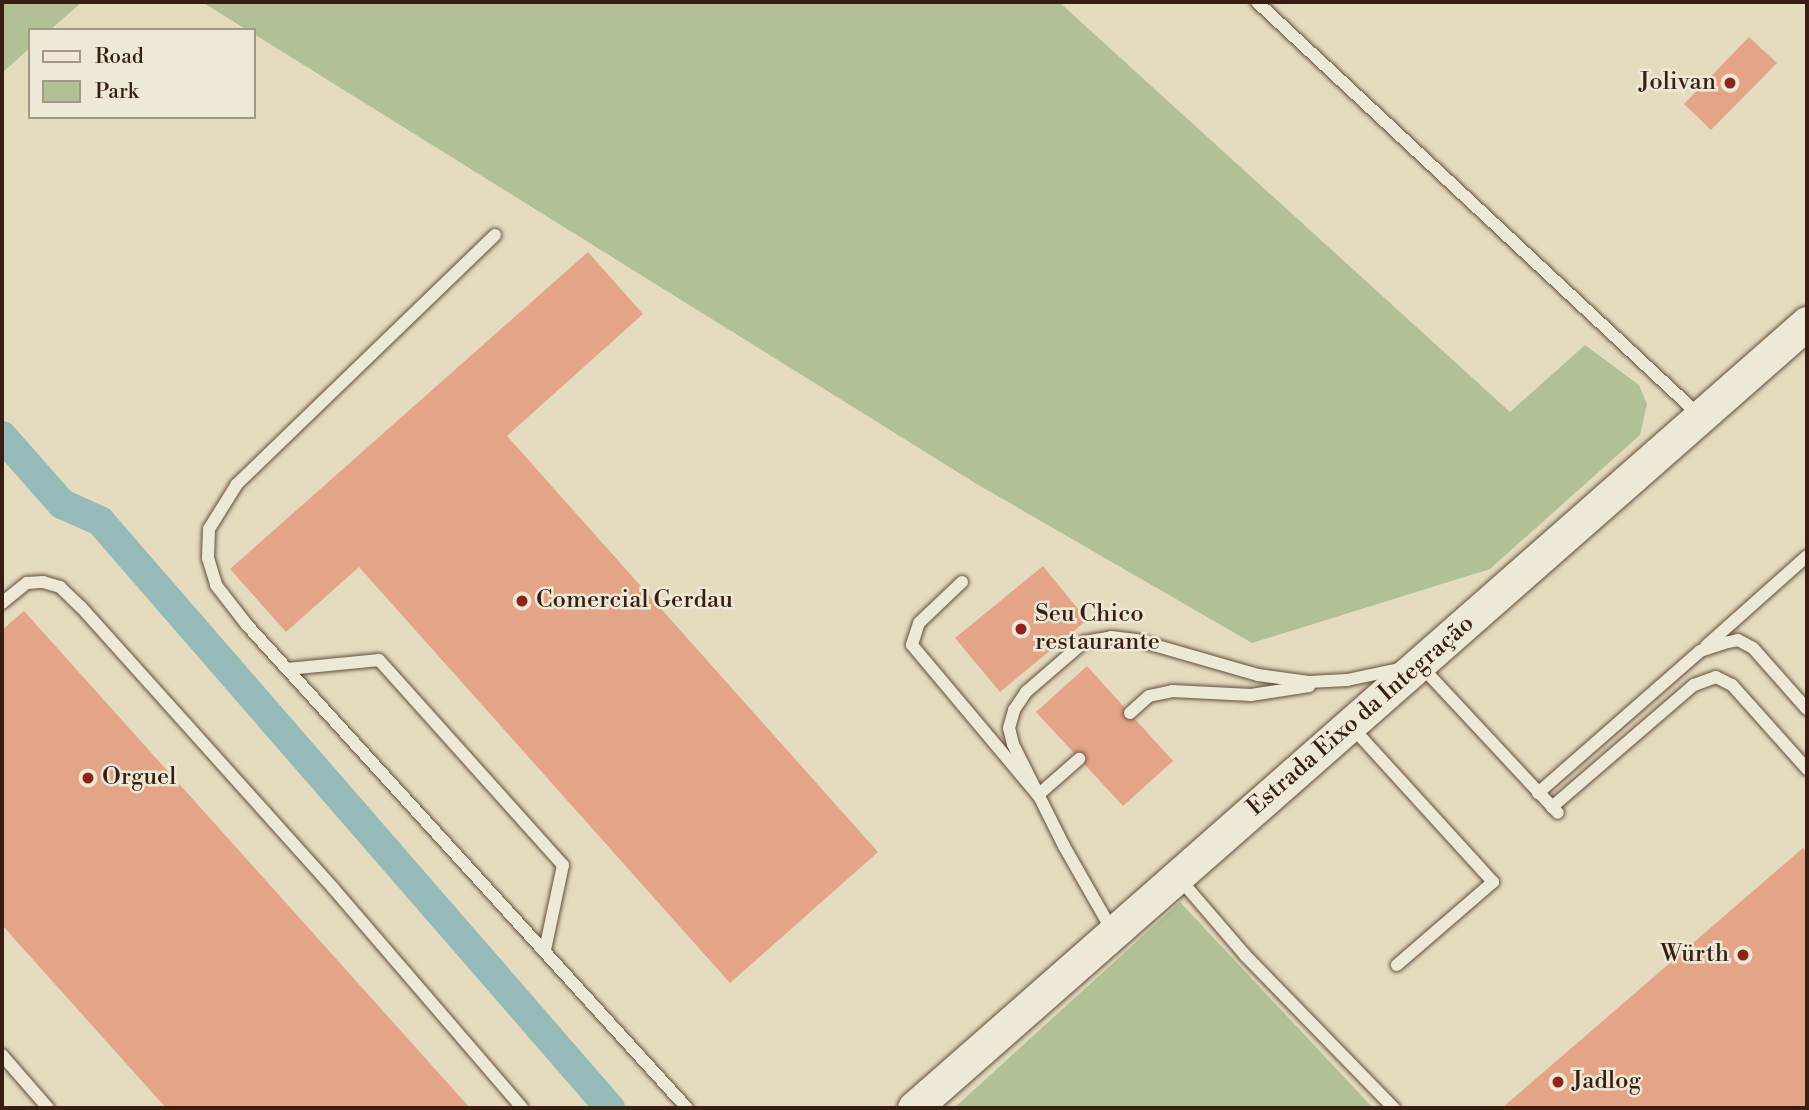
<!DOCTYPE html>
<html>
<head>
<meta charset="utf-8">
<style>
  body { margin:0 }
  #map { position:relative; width:1809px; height:1110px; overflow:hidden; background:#e5dcc0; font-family:"Libre Bodoni",serif }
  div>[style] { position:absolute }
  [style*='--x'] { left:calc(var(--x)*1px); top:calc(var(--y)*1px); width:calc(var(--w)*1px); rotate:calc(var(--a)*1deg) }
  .green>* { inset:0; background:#b1c195 }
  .canal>* { height:30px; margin:-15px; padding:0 15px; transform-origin:15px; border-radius:15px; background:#96bab8 }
  .building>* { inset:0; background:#e4a488 }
  .roads { filter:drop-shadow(0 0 2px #634e3d) drop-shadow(0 0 2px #634e3d) }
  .lane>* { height:12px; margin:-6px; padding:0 6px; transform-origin:6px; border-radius:6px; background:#eee8d6 }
  .secondary>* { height:33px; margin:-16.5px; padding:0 16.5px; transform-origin:16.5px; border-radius:16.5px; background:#eee8d6 }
  .dots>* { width:19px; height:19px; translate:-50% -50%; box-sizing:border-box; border:4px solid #eee8d6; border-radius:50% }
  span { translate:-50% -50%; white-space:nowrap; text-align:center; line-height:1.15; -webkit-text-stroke:5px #eee8d6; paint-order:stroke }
  .poi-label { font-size:24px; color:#381e11 }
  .right { translate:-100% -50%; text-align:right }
  .left { translate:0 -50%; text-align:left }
  .street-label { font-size:24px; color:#381e11 }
  .frame { position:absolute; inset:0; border:4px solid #381e11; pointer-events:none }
  .legend { position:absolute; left:28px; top:28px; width:228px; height:91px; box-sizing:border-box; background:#eee8d6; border:2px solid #a59787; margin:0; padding:9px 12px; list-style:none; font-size:21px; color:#381e11 }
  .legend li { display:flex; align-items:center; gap:14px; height:35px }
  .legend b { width:35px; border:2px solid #a59787 }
</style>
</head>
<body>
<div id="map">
  <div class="green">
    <div style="clip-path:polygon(2px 2px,82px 2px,50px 30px,30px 30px,30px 48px,2px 73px)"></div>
    <div style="clip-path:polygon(202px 2px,1059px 2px,1510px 412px,1585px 345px,1639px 385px,1647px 404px,1640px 435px,1490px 569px,1252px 643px,975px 483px,254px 34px,254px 30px,247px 30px)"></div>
    <div style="clip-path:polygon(1180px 902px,1373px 1108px,954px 1108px)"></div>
  </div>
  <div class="canal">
    <div style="--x:2;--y:436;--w:91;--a:48.6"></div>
    <div style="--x:62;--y:504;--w:42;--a:24.1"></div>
    <div style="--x:100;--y:521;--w:778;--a:49.02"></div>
  </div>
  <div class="building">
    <div style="clip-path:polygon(1749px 37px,1777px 63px,1711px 130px,1684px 104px)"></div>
    <div style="clip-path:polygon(588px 252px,643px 314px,507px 436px,878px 852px,730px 983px,359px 567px,286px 632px,230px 569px)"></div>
    <div style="clip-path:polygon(1043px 566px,1087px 620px,1000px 692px,955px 638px)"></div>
    <div style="clip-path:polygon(24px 611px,470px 1108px,166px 1108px,2px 925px,2px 630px)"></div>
    <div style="clip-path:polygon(1087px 666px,1173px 761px,1123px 806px,1036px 712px)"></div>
    <div style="clip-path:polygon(1803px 848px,1807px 853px,1807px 1108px,1502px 1108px)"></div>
  </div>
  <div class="roads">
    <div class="lane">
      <div style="--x:1257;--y:2;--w:605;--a:43.06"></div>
      <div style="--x:495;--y:235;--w:359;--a:136"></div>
      <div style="--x:237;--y:484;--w:53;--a:121.9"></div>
      <div style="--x:209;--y:529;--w:29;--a:92"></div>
      <div style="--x:208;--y:558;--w:28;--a:73"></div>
      <div style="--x:216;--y:585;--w:51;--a:52.2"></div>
      <div style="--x:247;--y:625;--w:653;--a:47.67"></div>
      <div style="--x:962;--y:582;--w:59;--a:136.4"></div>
      <div style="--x:919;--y:623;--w:23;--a:108"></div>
      <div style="--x:912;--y:645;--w:196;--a:50"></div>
      <div style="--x:1038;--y:795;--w:55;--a:-41.3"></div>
      <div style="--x:2;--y:603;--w:32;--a:-39"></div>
      <div style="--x:27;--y:583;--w:16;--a:-4"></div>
      <div style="--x:43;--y:582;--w:18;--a:16"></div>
      <div style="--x:60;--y:587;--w:29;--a:44"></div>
      <div style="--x:81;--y:607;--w:377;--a:48.1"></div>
      <div style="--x:333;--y:888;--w:290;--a:49.3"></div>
      <div style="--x:1706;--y:646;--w:135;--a:-41.7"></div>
      <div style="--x:1420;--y:665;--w:202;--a:47"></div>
      <div style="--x:288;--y:669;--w:91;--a:-5.6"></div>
      <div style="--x:379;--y:660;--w:275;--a:48.1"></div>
      <div style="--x:563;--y:865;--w:87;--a:102"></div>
      <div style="--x:1130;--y:713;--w:25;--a:-42"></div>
      <div style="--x:1149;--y:696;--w:24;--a:-12"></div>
      <div style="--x:1172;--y:691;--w:79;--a:2.9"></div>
      <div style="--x:1251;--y:695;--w:59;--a:-8.8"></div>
      <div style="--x:1351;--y:726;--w:211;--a:47.7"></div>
      <div style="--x:1493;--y:882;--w:127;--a:139.2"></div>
      <div style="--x:1538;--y:793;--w:215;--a:-41.2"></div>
      <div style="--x:1700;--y:651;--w:25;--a:-18"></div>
      <div style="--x:1724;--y:643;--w:14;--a:-12"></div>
      <div style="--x:1738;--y:640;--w:17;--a:28"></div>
      <div style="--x:1753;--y:648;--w:81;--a:48.5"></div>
      <div style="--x:1552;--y:807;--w:187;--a:-40.7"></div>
      <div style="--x:1694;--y:685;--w:23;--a:-20"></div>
      <div style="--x:1716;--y:677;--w:18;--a:27"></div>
      <div style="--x:1732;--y:685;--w:113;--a:48.2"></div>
      <div style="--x:1178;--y:877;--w:103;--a:49.3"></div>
      <div style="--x:1245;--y:955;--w:214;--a:45.8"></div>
      <div style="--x:1113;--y:932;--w:99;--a:-119.7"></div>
      <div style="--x:1064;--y:846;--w:114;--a:-116.6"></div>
      <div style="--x:1013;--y:744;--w:16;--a:-104"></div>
      <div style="--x:1009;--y:728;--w:19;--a:-74"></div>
      <div style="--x:1014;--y:710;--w:22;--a:-56"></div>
      <div style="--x:1026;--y:692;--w:77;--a:-40.8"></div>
      <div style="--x:1084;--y:642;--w:27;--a:-10"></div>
      <div style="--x:1111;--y:637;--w:25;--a:7"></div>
      <div style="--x:1136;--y:640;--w:127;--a:16"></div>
      <div style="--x:1258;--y:675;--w:51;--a:7.8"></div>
      <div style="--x:1309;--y:682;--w:38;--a:-3"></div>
      <div style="--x:1347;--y:680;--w:53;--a:-11.9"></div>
      <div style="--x:2;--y:1055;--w:70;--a:49"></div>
    </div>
    <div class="secondary">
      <div style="--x:914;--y:1108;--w:1189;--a:-41.32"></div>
    </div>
  </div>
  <div class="dots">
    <div style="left:1730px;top:83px;background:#8f2418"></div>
    <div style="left:522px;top:601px;background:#8f2418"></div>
    <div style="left:1021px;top:629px;background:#8f2418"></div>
    <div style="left:88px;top:778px;background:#8f2418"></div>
    <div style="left:1743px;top:955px;background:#8f2418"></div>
    <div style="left:1558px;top:1082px;background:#8f2418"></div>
  </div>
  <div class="poi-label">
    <span class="right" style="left:1716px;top:83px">Jolivan</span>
    <span class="left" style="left:536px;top:601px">Comercial Gerdau</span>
    <span class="left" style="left:1035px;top:629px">Seu Chico<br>restaurante</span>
    <span class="left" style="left:102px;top:778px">Orguel</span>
    <span class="right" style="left:1729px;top:955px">Würth</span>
    <span class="left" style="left:1572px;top:1082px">Jadlog</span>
  </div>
  <div class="street-label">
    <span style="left:1361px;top:716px;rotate:-41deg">Estrada Eixo da Integração</span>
  </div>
  <div class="frame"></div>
  <ul class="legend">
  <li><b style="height:9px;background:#eee8d6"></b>Road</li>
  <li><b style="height:19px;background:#b1c195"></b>Park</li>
  </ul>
</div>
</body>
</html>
